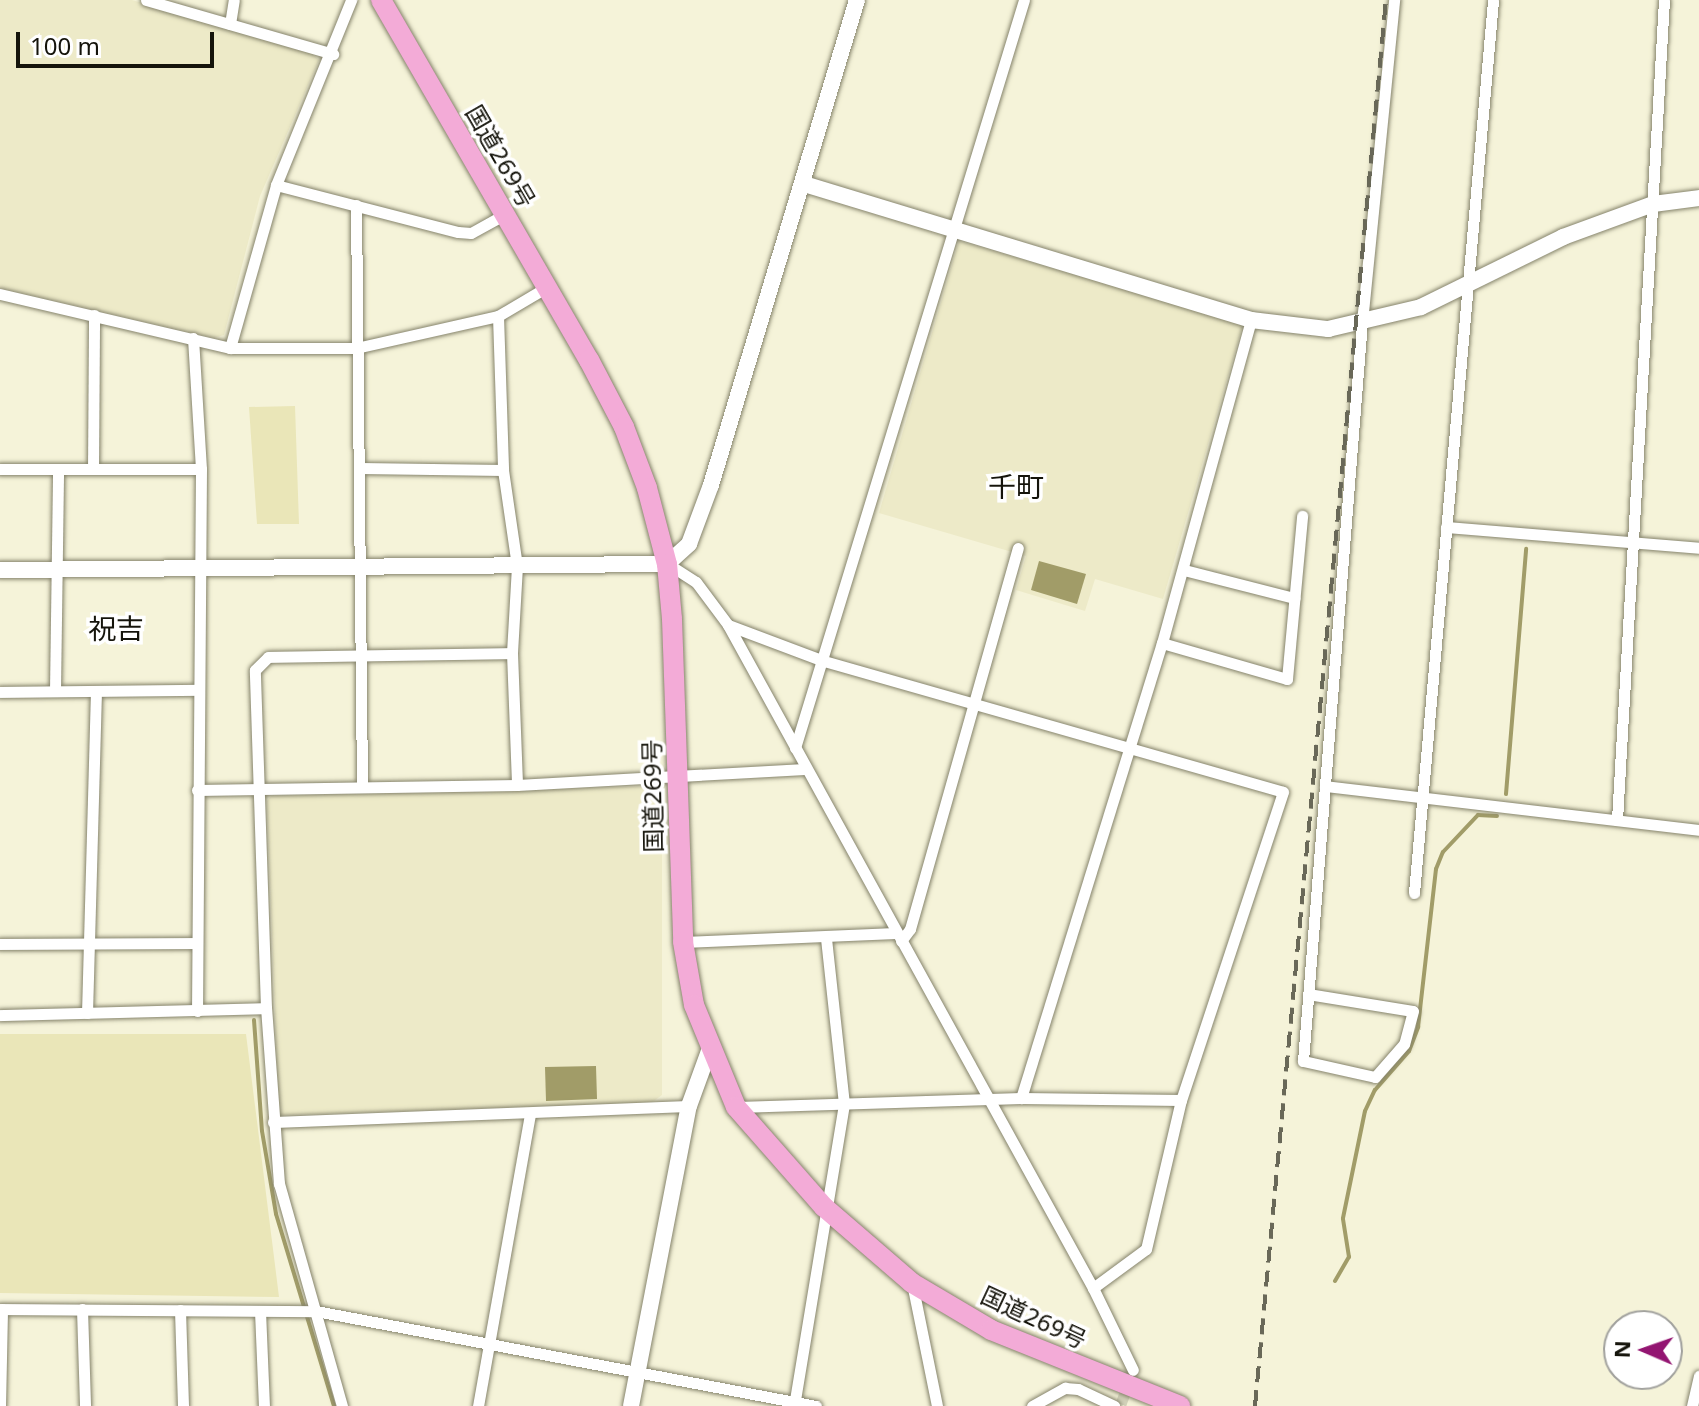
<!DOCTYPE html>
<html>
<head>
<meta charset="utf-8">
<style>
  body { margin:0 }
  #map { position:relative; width:1699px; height:1406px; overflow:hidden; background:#f5f3d9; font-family:"Noto Sans","Noto Sans JP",sans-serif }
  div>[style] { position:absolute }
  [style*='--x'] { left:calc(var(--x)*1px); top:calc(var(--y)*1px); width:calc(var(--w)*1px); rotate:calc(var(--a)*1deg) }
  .built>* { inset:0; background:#edeac8 }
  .green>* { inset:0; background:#eae6b8 }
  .water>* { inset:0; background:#a19c68 }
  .stream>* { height:4px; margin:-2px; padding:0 2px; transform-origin:2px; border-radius:2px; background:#a19c68 }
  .street-tunnel>* { height:11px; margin-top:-5.5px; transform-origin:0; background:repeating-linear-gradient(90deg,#d3d2ba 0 11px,transparent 0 16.5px) }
  .roads { filter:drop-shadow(0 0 2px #85836b) drop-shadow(0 0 2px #85836b) }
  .street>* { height:11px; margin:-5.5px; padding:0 5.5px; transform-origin:5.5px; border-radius:5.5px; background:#fff }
  .secondary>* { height:16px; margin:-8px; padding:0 8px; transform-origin:8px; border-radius:8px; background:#fff }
  .highway>* { height:20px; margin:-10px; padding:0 10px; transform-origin:10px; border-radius:10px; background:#f3abd7 }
  .rail>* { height:4px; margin-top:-2px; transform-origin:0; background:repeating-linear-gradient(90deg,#696858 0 16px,transparent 0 24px) }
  span { translate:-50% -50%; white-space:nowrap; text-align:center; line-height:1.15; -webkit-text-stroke:7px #fff; paint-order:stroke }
  .street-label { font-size:24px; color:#15140b }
  .quarter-label { font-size:28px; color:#15140b }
  .north { position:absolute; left:1603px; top:1310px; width:80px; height:80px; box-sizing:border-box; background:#fff; border:2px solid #a1a19d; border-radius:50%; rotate:272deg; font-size:22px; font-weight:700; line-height:32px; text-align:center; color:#15140b }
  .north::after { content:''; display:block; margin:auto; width:28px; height:36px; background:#931571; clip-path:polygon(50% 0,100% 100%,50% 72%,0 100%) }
  .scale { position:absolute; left:16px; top:32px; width:198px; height:36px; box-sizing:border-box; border:4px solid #15140b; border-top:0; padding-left:10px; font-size:24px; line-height:28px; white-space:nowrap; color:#15140b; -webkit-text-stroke:6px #fff; paint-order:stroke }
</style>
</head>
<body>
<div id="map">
  <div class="built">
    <div style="clip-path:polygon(0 0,132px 0,309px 51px,319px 60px,260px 196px,224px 335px,214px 338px,0 288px)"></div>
    <div style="clip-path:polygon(959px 241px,1243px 324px,1163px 599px,1095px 579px,1085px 611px,1016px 590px,1026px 556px,879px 513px)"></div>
    <div style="clip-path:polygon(662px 786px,662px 1095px,651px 1103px,279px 1115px,267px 801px,271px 796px)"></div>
  </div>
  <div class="green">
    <div style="clip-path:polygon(295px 406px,299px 524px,257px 524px,249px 407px)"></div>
    <div style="clip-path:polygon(0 1034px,246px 1034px,279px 1297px,0 1293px)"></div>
  </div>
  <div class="water">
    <div style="clip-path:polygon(1039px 561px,1086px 574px,1077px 604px,1031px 590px)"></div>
    <div style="clip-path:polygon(596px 1066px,597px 1099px,546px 1101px,545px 1067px)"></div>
  </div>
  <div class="stream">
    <div style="--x:1506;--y:794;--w:246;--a:-85.3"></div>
    <div style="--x:254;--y:1020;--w:111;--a:85.9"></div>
    <div style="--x:262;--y:1131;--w:84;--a:80.4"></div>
    <div style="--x:276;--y:1214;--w:201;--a:73.2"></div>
    <div style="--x:1335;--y:1281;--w:28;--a:-60"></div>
    <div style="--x:1349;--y:1257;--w:39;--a:-99"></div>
    <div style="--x:1343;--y:1218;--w:109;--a:-78.4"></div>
    <div style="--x:1365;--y:1111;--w:23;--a:-65"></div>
    <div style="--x:1375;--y:1090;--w:52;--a:-48.9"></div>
    <div style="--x:1409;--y:1051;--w:26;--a:-69"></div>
    <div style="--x:1418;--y:1027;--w:159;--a:-83.5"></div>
    <div style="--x:1436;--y:869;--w:18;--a:-68"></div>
    <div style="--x:1443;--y:852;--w:51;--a:-46.6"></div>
    <div style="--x:1478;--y:815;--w:19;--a:3"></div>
  </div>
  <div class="street-tunnel">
    <div style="--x:1121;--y:1404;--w:23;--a:-70"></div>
  </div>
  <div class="roads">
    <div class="street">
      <div style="--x:146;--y:0;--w:195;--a:16.1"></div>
      <div style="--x:230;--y:24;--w:24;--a:-81"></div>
      <div style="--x:276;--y:185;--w:188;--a:14.5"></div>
      <div style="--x:458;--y:232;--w:13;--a:4"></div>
      <div style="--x:471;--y:233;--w:39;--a:-29"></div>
      <div style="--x:356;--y:205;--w:582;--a:89.41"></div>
      <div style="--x:0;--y:294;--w:236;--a:13.2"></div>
      <div style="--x:230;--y:348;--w:126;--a:0"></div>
      <div style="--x:356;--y:348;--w:146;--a:-12.7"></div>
      <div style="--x:498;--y:316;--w:57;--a:-30.6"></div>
      <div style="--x:498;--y:316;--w:154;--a:88.1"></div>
      <div style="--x:503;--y:470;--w:97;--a:81.7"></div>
      <div style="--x:517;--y:566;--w:87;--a:93.3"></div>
      <div style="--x:512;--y:653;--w:132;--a:87.8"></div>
      <div style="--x:193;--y:338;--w:131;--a:86.5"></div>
      <div style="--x:201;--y:469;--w:542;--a:90.42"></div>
      <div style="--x:230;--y:348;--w:169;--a:-74.2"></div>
      <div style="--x:276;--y:185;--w:200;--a:-67.9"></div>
      <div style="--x:360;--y:468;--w:143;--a:0.8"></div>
      <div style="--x:0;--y:469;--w:201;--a:0"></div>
      <div style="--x:93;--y:469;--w:154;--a:-89.6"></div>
      <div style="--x:1446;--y:527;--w:254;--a:4.7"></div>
      <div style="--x:668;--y:564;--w:33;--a:33"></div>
      <div style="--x:696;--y:582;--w:54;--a:53.3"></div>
      <div style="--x:728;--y:625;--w:757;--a:61.17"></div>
      <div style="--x:1093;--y:1288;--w:91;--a:64"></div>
      <div style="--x:1184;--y:570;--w:114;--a:14.3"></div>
      <div style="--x:728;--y:625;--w:103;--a:20.6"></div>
      <div style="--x:824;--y:661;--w:477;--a:15.9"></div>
      <div style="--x:1283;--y:792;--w:324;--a:108.3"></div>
      <div style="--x:1181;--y:1100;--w:153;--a:103.2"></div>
      <div style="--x:1146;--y:1249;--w:66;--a:143.7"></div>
      <div style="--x:1162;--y:643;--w:130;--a:16.1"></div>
      <div style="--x:1287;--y:679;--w:164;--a:-84.7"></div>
      <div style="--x:55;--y:691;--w:222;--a:-89.2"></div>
      <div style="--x:0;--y:692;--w:198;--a:-0.6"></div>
      <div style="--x:795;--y:748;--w:782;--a:-72.98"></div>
      <div style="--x:1325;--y:786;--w:377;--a:6.7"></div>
      <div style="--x:197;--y:790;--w:320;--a:-0.9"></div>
      <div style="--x:517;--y:785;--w:288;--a:-3.2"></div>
      <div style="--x:1617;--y:820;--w:821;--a:-86.72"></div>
      <div style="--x:1414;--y:893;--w:896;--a:-84.94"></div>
      <div style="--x:901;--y:941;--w:15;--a:-53"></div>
      <div style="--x:910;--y:929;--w:396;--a:-74.2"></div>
      <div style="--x:683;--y:942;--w:213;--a:-2.4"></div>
      <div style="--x:0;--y:944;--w:197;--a:-0.3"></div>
      <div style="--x:1308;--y:994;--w:106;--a:9.2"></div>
      <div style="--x:1413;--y:1011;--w:34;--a:105"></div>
      <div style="--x:1404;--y:1044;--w:44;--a:131.3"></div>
      <div style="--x:1375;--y:1077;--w:74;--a:-167.5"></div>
      <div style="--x:1303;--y:1061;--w:741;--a:-85.44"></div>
      <div style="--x:1362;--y:322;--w:324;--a:-84.3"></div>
      <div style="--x:87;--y:1013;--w:322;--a:-88.4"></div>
      <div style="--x:0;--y:1015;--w:266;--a:-1.5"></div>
      <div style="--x:1021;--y:1098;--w:476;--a:-72.8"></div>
      <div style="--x:1162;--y:643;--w:335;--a:-74.6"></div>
      <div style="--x:737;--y:1107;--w:284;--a:-1.8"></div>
      <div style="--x:1021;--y:1098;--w:160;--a:0.7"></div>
      <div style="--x:273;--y:1122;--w:416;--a:-2.2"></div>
      <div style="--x:912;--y:1283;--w:126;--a:78.5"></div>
      <div style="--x:0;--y:1309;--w:316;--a:0.4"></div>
      <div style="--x:316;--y:1311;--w:509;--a:10.76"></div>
      <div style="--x:82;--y:1309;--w:97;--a:88.2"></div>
      <div style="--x:180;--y:1310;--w:96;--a:88.2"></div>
      <div style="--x:260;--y:1311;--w:95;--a:87.6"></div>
      <div style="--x:0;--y:1406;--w:97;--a:-88.8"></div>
      <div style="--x:342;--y:1406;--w:231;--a:-105.8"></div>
      <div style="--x:279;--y:1184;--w:176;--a:-94.2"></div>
      <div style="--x:266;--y:1008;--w:338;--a:-91.9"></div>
      <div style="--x:255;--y:670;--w:18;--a:-45"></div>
      <div style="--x:268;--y:657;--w:244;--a:-0.9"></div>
      <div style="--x:478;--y:1406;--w:297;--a:-79.9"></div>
      <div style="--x:794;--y:1406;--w:306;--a:-80.6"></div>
      <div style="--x:844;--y:1104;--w:168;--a:-96.2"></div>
      <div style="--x:1032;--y:1406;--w:38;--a:-29"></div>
      <div style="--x:1065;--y:1388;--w:13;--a:4"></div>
      <div style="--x:1078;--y:1389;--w:40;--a:25"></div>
      <div style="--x:1692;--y:1406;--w:31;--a:-77"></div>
    </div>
    <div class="secondary">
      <div style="--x:804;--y:184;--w:467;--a:16.9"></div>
      <div style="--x:1251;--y:320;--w:78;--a:6.7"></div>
      <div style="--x:1328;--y:329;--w:96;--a:-13.3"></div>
      <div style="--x:1421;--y:307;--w:158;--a:-26.2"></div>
      <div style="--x:1563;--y:237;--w:96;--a:-20.1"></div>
      <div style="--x:1653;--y:204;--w:46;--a:-7.4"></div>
      <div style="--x:0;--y:570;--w:667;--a:-0.52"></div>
      <div style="--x:667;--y:564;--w:30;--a:-42"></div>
      <div style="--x:689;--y:544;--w:63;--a:-69.6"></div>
      <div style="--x:711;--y:485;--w:506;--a:-73.25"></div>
      <div style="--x:631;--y:1406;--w:306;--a:-79.1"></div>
      <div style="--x:689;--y:1106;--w:59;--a:-70"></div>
    </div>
    <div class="highway">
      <div style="--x:381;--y:0;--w:416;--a:60"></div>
      <div style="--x:589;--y:360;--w:76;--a:62.4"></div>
      <div style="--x:624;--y:427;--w:65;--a:69.3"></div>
      <div style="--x:647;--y:488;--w:79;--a:75.3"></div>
      <div style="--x:667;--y:564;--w:55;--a:84.8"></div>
      <div style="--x:672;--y:619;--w:323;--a:88"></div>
      <div style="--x:683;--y:942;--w:64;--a:80.1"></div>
      <div style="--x:694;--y:1005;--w:110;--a:67.6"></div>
      <div style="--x:736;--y:1107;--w:133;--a:48.7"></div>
      <div style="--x:824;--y:1207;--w:116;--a:40.8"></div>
      <div style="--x:912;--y:1283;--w:92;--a:30.7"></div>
      <div style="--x:991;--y:1330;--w:204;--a:21.9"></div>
    </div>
  </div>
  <div class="rail">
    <div style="--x:1255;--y:1406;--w:1412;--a:-84.68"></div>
  </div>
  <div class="street-label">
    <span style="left:501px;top:156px;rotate:60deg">国道269号</span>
    <span style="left:652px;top:796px;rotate:-91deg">国道269号</span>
    <span style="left:1034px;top:1317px;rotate:25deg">国道269号</span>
  </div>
  <div class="quarter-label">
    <span style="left:1016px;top:486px">千町</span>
    <span style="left:116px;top:628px">祝吉</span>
  </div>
  <div class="north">N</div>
  <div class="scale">100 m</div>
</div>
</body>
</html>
